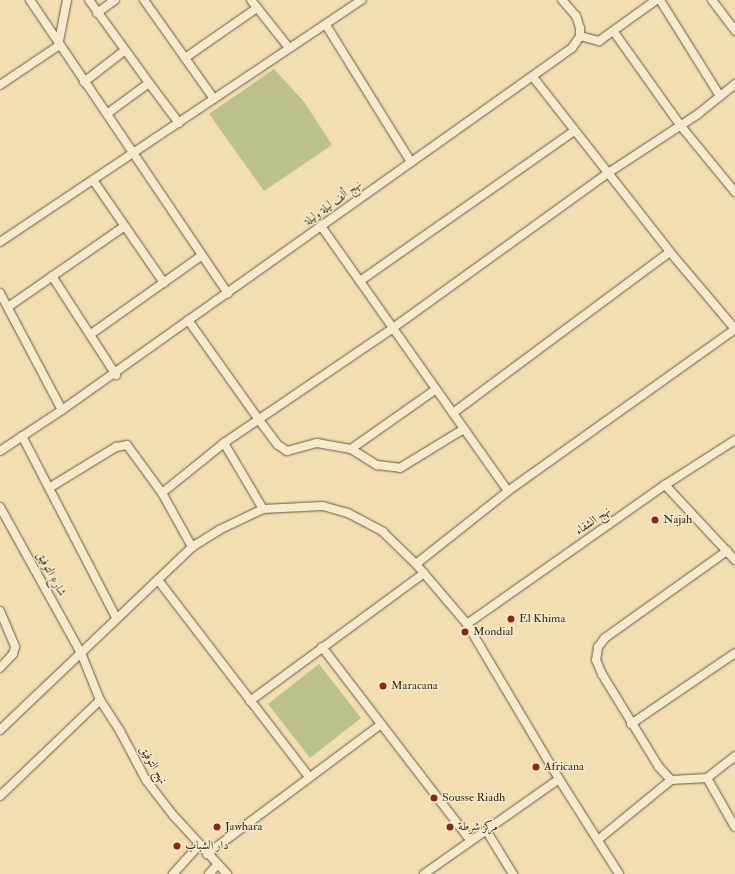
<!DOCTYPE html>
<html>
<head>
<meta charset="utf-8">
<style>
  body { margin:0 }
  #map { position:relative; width:735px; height:874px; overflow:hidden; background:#f2deb0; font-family:"IM FELL Double Pica",Amiri,serif }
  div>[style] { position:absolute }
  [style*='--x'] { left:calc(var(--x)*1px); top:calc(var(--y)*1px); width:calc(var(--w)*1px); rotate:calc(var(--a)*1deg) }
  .green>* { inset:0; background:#bac18b }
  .roads { filter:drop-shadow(0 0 1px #665943) drop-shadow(0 0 1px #665943) }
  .street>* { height:8px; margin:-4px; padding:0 4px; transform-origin:4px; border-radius:4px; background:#f7eacc }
  .dots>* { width:11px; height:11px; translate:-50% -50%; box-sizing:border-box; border:2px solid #f7eacc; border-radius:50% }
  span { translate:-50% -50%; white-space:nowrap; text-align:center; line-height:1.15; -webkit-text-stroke:3px #f7eacc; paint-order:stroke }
  .street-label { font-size:12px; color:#382d1f }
  .poi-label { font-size:12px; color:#382d1f }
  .left { translate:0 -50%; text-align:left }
</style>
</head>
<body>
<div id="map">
  <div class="green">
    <div style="clip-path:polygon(274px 69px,305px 103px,332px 145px,264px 191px,209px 114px)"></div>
    <div style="clip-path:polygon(319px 664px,361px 718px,310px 758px,268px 704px)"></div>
  </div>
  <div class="roads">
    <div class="street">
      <div style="--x:30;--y:0;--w:354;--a:56"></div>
      <div style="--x:89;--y:0;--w:102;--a:54.1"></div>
      <div style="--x:149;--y:83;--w:51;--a:143.8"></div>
      <div style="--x:144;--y:0;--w:121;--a:54.7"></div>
      <div style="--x:251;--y:0;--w:61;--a:51.6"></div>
      <div style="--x:660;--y:0;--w:113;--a:58"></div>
      <div style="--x:712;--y:0;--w:39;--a:53"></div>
      <div style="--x:97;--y:13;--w:22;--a:-36"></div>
      <div style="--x:326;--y:25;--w:161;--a:58.2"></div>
      <div style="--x:614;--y:32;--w:114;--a:54.6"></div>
      <div style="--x:680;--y:125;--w:87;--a:50.6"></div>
      <div style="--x:580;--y:36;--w:20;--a:15"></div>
      <div style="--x:599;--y:41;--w:70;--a:-35.7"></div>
      <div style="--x:185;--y:58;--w:88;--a:-34.8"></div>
      <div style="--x:533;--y:77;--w:222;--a:51.9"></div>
      <div style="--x:670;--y:252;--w:101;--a:49.8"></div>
      <div style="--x:84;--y:82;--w:51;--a:-37.8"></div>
      <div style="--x:149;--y:83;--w:50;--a:53.1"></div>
      <div style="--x:0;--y:85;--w:70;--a:-33.9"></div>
      <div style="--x:58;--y:46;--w:47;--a:-78.9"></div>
      <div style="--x:93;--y:180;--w:125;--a:55.4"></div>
      <div style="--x:321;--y:226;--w:324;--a:54.8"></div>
      <div style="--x:0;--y:242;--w:435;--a:-33.8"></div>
      <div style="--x:52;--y:276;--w:118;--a:57.1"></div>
      <div style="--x:360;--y:281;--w:261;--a:-35"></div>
      <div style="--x:0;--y:293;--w:132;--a:62.1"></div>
      <div style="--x:62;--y:410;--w:74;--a:146.5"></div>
      <div style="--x:8;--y:307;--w:142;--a:-34.7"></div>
      <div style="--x:188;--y:320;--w:123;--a:54.6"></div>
      <div style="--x:259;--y:420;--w:31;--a:53"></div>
      <div style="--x:278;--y:445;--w:11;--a:34"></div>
      <div style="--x:287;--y:451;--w:31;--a:-15"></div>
      <div style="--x:317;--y:443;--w:35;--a:10"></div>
      <div style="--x:351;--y:449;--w:103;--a:-35.1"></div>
      <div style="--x:91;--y:334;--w:135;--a:-35.3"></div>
      <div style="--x:62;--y:410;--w:625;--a:-35.37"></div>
      <div style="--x:572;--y:48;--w:14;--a:-56"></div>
      <div style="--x:580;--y:36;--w:8;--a:-90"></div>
      <div style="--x:580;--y:28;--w:13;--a:-108"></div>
      <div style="--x:576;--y:16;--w:21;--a:-131"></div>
      <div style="--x:453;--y:413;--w:270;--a:-36.6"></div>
      <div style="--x:22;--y:436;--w:204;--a:62.6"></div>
      <div style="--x:224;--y:443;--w:77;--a:59.4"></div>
      <div style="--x:351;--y:449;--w:31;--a:32"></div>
      <div style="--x:377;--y:465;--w:23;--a:7"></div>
      <div style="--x:400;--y:468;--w:75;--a:-31.4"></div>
      <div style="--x:665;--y:485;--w:103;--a:47"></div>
      <div style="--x:49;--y:488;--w:79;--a:-31.5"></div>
      <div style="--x:116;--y:447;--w:11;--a:-10"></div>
      <div style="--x:127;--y:445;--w:59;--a:53.9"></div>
      <div style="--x:162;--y:493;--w:62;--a:60.9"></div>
      <div style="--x:162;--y:493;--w:80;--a:-38.9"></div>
      <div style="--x:224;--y:443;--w:204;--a:-34.2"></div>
      <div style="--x:393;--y:328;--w:265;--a:-35.8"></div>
      <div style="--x:608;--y:173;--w:108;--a:-33.2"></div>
      <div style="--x:698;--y:114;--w:48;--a:-39"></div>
      <div style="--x:0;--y:507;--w:167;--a:61"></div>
      <div style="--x:81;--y:653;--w:51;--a:68"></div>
      <div style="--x:100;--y:700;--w:37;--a:57"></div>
      <div style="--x:120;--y:731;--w:55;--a:62"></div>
      <div style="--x:146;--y:780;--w:44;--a:52.4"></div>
      <div style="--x:173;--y:815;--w:80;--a:47.5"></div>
      <div style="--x:416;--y:564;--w:117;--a:-38.4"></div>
      <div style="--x:508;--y:491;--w:279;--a:-35.5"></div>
      <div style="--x:158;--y:580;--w:248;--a:52.5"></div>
      <div style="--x:0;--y:611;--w:39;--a:67"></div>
      <div style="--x:15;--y:647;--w:7;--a:106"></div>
      <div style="--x:13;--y:654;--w:19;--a:133"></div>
      <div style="--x:467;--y:624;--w:242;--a:-35.1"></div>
      <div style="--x:665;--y:485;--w:83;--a:-32.7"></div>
      <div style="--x:322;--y:647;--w:243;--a:52.5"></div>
      <div style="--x:250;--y:701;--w:216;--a:-36.3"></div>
      <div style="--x:631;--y:724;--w:126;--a:-34.3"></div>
      <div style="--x:0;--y:730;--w:265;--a:-43.6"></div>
      <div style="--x:192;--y:547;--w:32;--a:-32"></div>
      <div style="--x:219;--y:530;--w:49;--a:-25.5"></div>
      <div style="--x:263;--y:509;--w:60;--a:-2.9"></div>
      <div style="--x:323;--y:506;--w:26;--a:16"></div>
      <div style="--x:348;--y:513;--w:40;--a:28"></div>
      <div style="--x:383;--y:532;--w:46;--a:44.1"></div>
      <div style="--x:416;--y:564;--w:79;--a:49.6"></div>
      <div style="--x:467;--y:624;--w:180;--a:59.3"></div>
      <div style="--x:559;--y:779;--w:112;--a:57.7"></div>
      <div style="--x:707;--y:778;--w:56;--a:60.3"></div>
      <div style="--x:671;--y:780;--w:18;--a:-133"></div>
      <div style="--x:659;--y:767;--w:109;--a:-121.5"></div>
      <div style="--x:602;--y:674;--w:15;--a:-113"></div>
      <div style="--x:596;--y:660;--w:13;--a:-81"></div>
      <div style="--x:598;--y:647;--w:11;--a:-52"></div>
      <div style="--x:605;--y:638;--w:150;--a:-35.5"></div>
      <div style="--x:0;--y:796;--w:139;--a:-43.8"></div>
      <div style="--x:486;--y:830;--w:52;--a:58.5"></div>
      <div style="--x:599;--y:839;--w:93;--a:-39.3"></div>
      <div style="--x:671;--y:780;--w:36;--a:-3"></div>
      <div style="--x:707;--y:778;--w:36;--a:-38"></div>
      <div style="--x:207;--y:854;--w:216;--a:-36.7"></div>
      <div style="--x:173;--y:874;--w:39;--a:-48"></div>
      <div style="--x:209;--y:874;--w:13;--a:-48"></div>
      <div style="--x:424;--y:874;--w:165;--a:-35.1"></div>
    </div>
  </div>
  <div class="dots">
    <div style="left:655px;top:520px;background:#8f2418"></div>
    <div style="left:511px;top:619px;background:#8f2418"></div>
    <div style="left:465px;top:632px;background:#8f2418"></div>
    <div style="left:383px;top:686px;background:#8f2418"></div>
    <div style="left:536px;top:767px;background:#8f2418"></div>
    <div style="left:434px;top:798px;background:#8f2418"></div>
    <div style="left:217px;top:827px;background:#8f2418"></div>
    <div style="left:450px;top:827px;background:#8f2418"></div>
    <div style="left:177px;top:846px;background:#8f2418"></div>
  </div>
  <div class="street-label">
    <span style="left:333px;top:203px;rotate:-36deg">نهج ألف ليلة وليلة</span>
    <span style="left:593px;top:521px;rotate:-35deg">نهج الشفاء</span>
    <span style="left:51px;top:574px;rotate:61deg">شارع التوفيق</span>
    <span style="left:153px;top:765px;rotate:59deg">نهج التوفيق</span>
  </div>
  <div class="poi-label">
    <span class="left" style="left:663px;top:520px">Najah</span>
    <span class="left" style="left:519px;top:619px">El Khima</span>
    <span class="left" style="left:473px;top:632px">Mondial</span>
    <span class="left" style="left:391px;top:686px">Maracana</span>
    <span class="left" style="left:544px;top:767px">Africana</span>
    <span class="left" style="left:442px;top:798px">Sousse Riadh</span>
    <span class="left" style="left:225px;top:827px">Jawhara</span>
    <span class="left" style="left:458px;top:827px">مركز شرطة</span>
    <span class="left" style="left:185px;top:846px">دار الشباب</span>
  </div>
</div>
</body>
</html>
